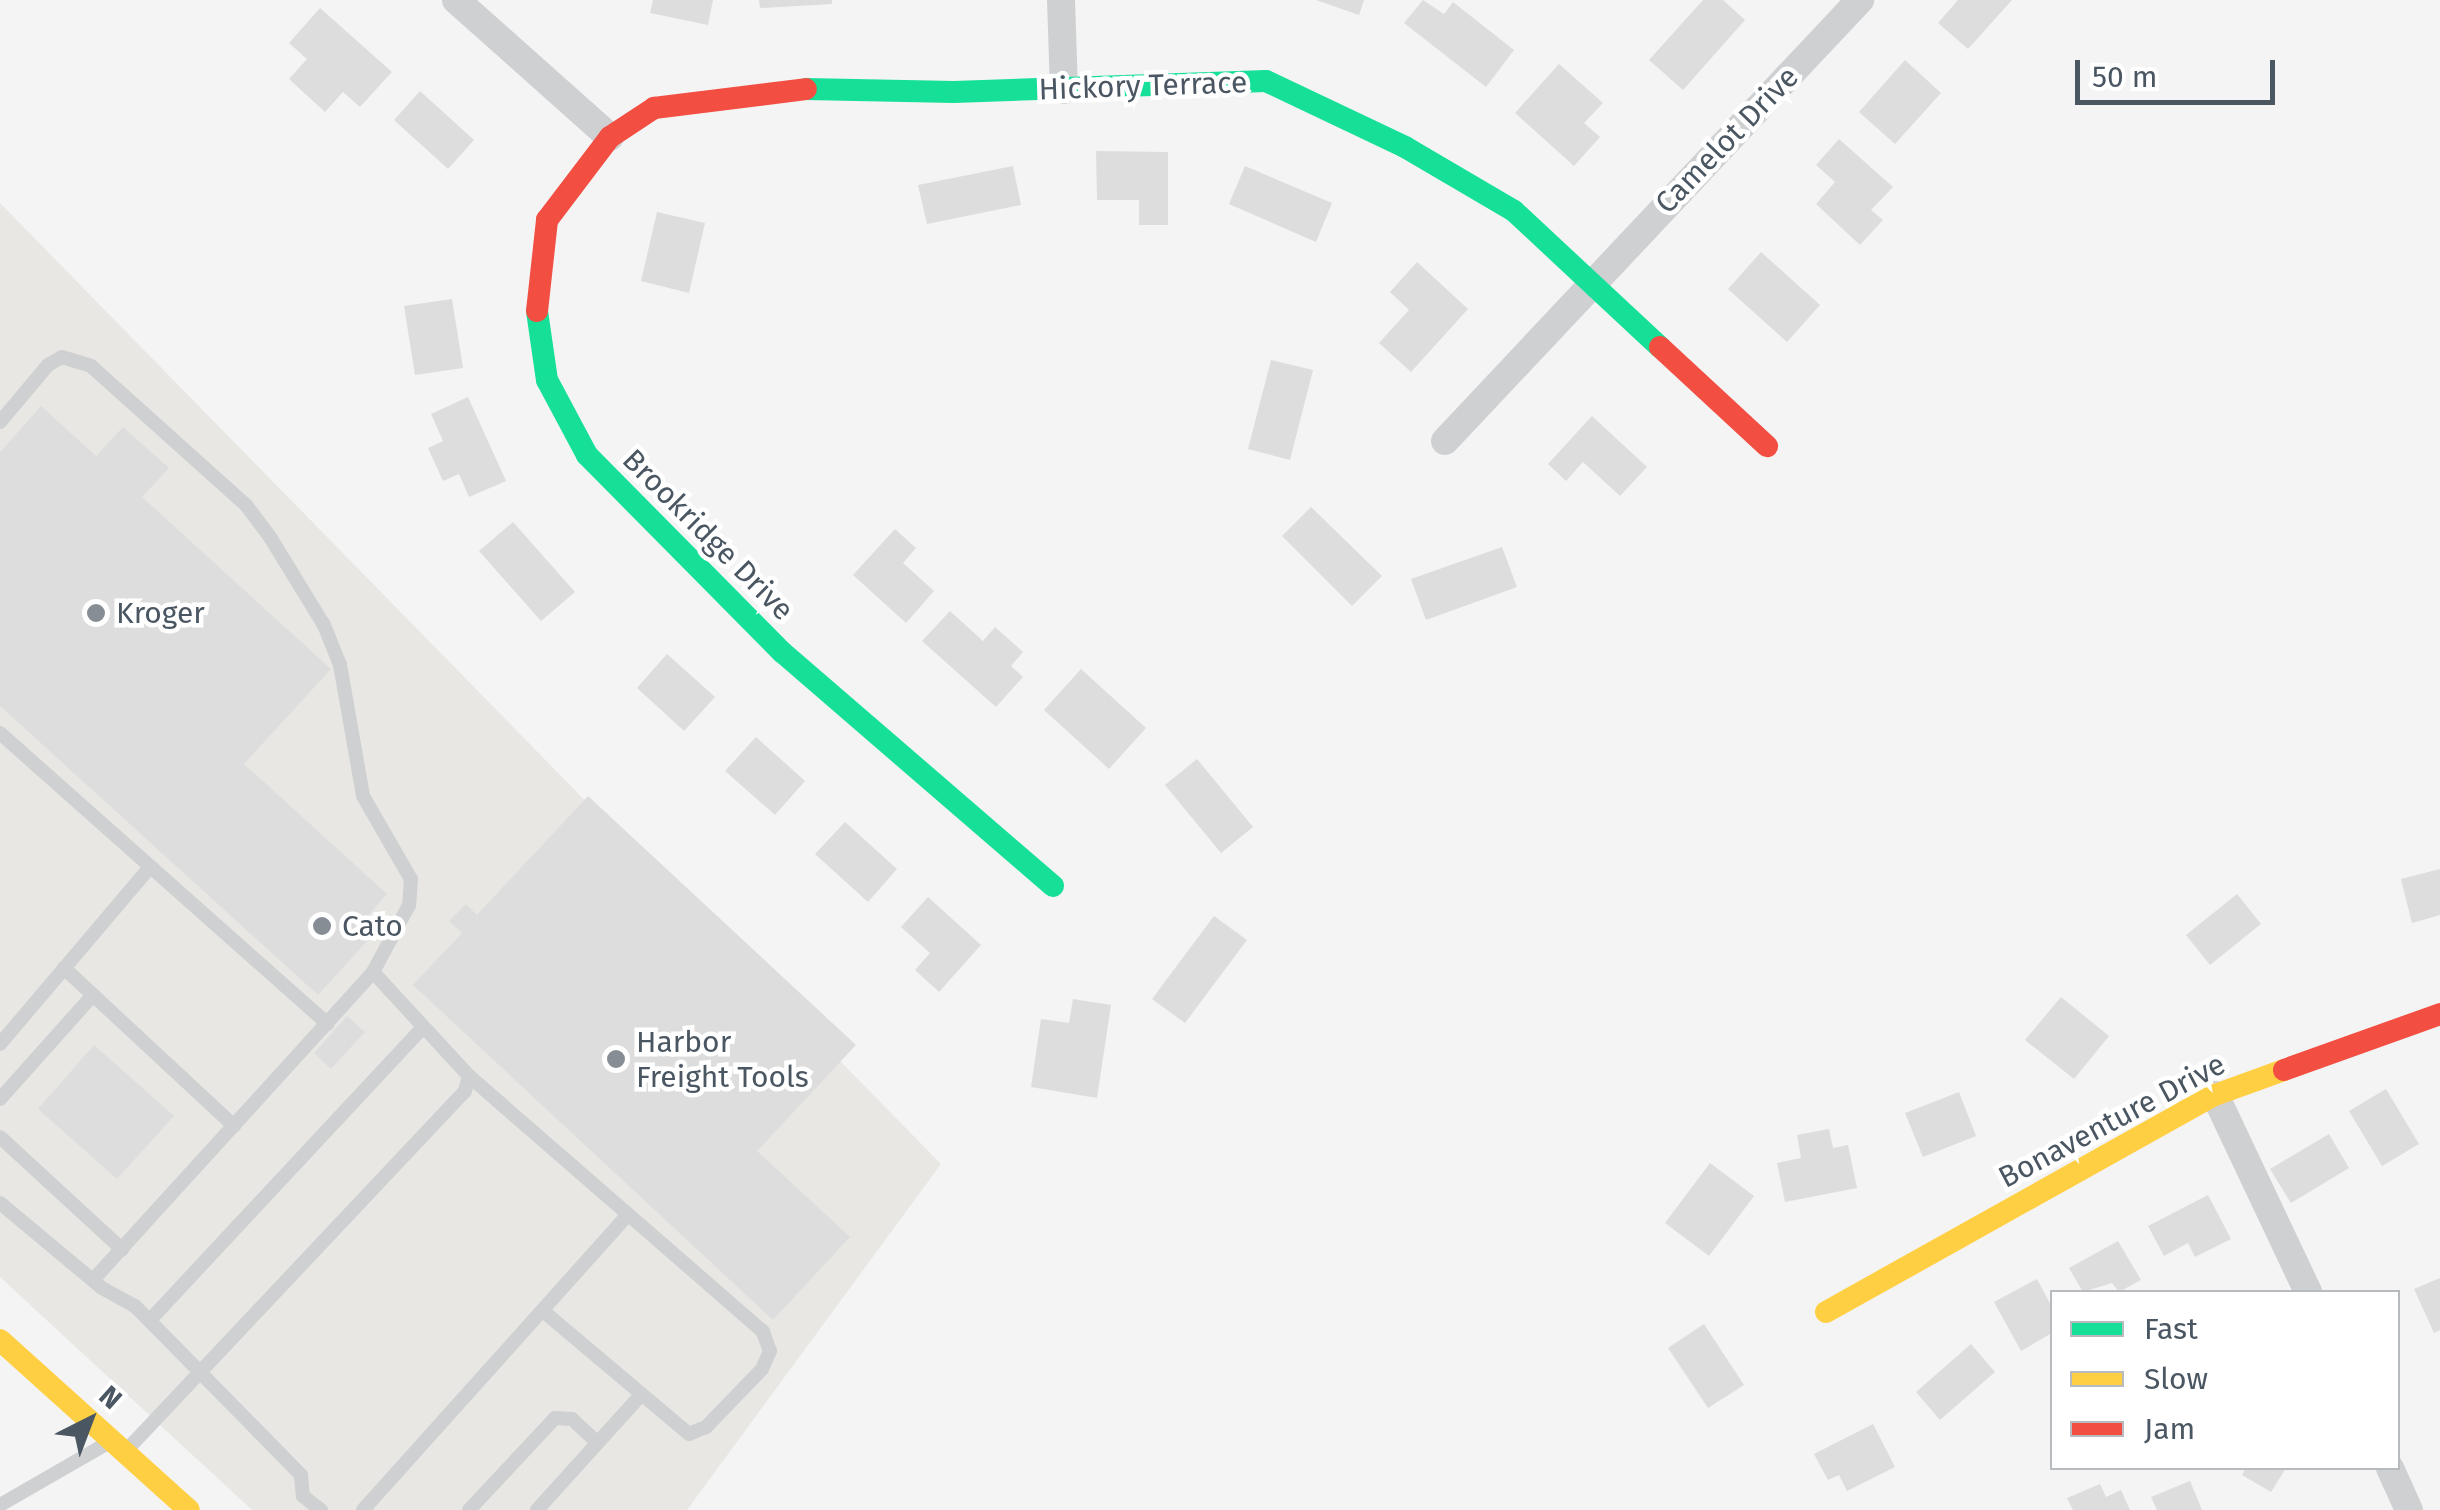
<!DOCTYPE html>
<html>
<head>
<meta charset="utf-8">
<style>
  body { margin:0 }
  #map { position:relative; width:2440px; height:1510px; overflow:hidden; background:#f4f4f4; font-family:"Fira Sans",sans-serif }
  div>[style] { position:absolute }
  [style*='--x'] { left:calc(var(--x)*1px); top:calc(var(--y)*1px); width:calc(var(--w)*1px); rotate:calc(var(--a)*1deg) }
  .commercial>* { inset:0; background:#e8e7e3 }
  .building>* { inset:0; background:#ddddde }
  .lane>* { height:14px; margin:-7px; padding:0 7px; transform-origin:7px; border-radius:7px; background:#ced0d2 }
  .street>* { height:28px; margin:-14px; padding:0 14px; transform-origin:14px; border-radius:14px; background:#ced0d2 }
  .fast>* { height:22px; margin:-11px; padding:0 11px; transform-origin:11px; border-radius:11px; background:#16e098 }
  .slow>* { height:22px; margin:-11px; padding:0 11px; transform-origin:11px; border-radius:11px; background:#ffcf43 }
  .jam>* { height:22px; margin:-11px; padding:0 11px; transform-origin:11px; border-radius:11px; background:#f24e42 }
  .dots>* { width:28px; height:28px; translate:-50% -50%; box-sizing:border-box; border:5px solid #fff; border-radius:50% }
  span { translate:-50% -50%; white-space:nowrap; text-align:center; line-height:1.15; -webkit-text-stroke:9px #fff; paint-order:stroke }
  .street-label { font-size:30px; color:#4a5661 }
  .poi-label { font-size:30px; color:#4a5661 }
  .left { translate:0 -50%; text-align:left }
  .legend { position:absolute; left:2050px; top:1290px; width:350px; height:180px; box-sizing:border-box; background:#fff; border:2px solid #b7bbc0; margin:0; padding:12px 18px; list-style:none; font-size:30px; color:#4a5661 }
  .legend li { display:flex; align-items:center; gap:20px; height:50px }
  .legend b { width:50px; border:2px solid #b7bbc0 }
  .north { position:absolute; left:40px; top:1370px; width:100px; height:100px; -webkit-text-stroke:8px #fff; paint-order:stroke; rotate:42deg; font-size:28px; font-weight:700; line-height:40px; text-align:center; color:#4a5661 }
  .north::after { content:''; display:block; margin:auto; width:35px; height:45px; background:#4a5661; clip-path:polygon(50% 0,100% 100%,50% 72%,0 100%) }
  .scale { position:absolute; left:2075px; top:60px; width:200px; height:45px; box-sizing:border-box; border:5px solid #4a5661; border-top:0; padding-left:12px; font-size:30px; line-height:35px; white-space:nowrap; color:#4a5661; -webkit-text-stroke:8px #fff; paint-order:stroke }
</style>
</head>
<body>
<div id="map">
  <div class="commercial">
    <div style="clip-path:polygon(0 203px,941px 1164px,687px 1510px,252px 1510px,0 1277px)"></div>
  </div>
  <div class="building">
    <div style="clip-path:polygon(653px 0,713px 0,708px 25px,650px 13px)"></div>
    <div style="clip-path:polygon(759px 0,832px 0,832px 4px,760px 8px)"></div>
    <div style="clip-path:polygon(1316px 0,1364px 0,1359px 15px)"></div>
    <div style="clip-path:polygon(1423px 0,1444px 14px,1453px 2px,1514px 50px,1486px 87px,1404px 23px)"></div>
    <div style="clip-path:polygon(1703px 0,1723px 0,1745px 20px,1683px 90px,1649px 60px)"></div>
    <div style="clip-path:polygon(1958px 0,2012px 0,1968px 49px,1938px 23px)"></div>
    <div style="clip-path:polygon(320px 8px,392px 72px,360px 107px,343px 92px,325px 112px,289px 79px,307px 59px,289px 43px)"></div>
    <div style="clip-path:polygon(1905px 60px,1941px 93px,1895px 144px,1859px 112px)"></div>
    <div style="clip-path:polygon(1559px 64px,1603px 103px,1584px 123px,1600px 137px,1574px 166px,1515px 113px)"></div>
    <div style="clip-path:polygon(420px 91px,474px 140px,448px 169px,394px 120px)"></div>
    <div style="clip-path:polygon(1839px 139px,1893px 187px,1871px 210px,1883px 220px,1860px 245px,1816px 204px,1835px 182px,1816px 165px)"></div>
    <div style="clip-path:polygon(1096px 151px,1168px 152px,1168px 225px,1139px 225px,1139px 200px,1097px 200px)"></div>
    <div style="clip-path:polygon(1013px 166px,1021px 205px,927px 224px,918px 185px)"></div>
    <div style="clip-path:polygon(1245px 166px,1332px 203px,1316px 242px,1229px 204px)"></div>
    <div style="clip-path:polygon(657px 212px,705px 223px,689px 293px,641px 281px)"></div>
    <div style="clip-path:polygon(1761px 252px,1820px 305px,1787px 342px,1728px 289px)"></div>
    <div style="clip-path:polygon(1417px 262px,1468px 309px,1411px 372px,1379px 343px,1409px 310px,1390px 292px)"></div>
    <div style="clip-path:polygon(452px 299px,463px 368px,415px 375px,404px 306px)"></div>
    <div style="clip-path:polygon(1271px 360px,1313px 370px,1290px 460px,1248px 449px)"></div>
    <div style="clip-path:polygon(468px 397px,506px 481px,469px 497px,459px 474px,443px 481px,428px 448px,443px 441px,431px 414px)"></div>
    <div style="clip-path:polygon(41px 406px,96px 456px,123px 427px,169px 468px,142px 497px,331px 669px,244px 764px,387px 894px,367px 917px,379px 928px,318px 995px,0 706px,0 452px)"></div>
    <div style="clip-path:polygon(1592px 416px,1647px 467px,1620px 496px,1583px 462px,1566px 481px,1548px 464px)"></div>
    <div style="clip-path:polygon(1311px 507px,1382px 576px,1352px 606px,1282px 536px)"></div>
    <div style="clip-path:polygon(513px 522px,575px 592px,541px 621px,479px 551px)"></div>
    <div style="clip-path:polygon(895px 529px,916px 548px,903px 563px,934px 591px,906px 623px,853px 575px)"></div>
    <div style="clip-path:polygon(1502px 547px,1517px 587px,1426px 620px,1411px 579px)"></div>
    <div style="clip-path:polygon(950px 611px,983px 641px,995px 627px,1023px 652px,1011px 666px,1023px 677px,996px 707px,922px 641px)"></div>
    <div style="clip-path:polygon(667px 654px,715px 697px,684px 731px,637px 688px)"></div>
    <div style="clip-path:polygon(1081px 669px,1146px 728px,1109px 769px,1044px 710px)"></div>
    <div style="clip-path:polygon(756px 737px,805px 781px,775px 815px,725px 771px)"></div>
    <div style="clip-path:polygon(1197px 759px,1253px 827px,1221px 853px,1165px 785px)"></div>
    <div style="clip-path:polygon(588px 796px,856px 1045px,757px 1151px,850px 1237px,773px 1320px,413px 985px,462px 933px,449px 921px,466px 904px,477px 915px)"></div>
    <div style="clip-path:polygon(845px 822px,897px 869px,868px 902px,815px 854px)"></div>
    <div style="clip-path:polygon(2440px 869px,2440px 915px,2412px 923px,2401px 879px)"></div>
    <div style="clip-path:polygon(2237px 894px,2261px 924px,2210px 965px,2186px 935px)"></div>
    <div style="clip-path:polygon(928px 897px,981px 945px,939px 992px,915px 970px,930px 953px,901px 927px)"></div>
    <div style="clip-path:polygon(1214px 916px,1247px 940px,1185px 1023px,1152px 999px)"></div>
    <div style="clip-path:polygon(2061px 997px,2109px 1036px,2074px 1079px,2025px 1040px)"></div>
    <div style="clip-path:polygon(1073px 999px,1111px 1005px,1097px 1098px,1031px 1087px,1041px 1019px,1069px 1023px)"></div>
    <div style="clip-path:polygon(347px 1016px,365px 1032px,331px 1069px,314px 1053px)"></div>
    <div style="clip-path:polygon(94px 1045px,174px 1116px,117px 1179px,38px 1109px)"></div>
    <div style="clip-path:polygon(2386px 1089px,2419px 1144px,2382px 1166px,2349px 1111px)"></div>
    <div style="clip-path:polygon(1959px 1092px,1976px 1136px,1923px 1157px,1905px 1113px)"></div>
    <div style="clip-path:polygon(1829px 1129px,1833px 1148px,1848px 1145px,1857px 1188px,1785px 1202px,1777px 1163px,1801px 1158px,1797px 1135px)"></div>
    <div style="clip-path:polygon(2329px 1134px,2349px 1168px,2291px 1203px,2270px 1169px)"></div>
    <div style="clip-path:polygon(1710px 1163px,1754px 1196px,1709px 1256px,1665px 1223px)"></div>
    <div style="clip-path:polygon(2208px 1195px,2231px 1239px,2195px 1257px,2188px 1243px,2164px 1256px,2148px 1226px)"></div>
    <div style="clip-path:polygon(2118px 1241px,2141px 1280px,2119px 1292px,2112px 1283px,2083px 1292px,2069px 1268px)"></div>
    <div style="clip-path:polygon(2440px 1278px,2440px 1330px,2434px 1333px,2414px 1289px)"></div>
    <div style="clip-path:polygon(2037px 1279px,2052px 1307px,2052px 1333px,2021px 1351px,1994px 1302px)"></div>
    <div style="clip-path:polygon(1704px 1324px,1744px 1385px,1708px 1408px,1668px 1348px)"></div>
    <div style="clip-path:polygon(1971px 1344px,1995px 1372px,1940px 1420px,1916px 1392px)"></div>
    <div style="clip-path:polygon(1873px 1424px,1895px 1467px,1847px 1491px,1839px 1475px,1828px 1480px,1814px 1454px)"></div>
    <div style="clip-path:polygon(2246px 1468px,2286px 1468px,2271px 1492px,2242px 1475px)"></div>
    <div style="clip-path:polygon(2190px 1481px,2202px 1510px,2157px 1510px,2151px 1497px)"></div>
    <div style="clip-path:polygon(2100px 1484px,2106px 1497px,2121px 1490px,2130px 1510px,2073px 1510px,2067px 1498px)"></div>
  </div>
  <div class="lane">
    <div style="--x:0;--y:422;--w:75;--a:-49.9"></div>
    <div style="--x:48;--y:365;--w:16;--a:-30"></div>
    <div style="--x:62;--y:357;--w:30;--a:17"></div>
    <div style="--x:91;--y:366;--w:208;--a:41.9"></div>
    <div style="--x:246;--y:505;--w:40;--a:53"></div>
    <div style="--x:270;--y:537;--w:103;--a:58.5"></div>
    <div style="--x:324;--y:625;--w:43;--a:68.2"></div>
    <div style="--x:340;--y:665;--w:133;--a:80"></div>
    <div style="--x:363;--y:796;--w:96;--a:60"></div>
    <div style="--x:411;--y:879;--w:26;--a:94"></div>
    <div style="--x:409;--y:905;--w:76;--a:118.2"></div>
    <div style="--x:373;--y:972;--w:142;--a:47.3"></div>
    <div style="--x:469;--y:1076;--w:16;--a:105"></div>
    <div style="--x:465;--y:1091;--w:490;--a:133.3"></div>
    <div style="--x:0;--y:733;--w:438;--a:41.6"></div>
    <div style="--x:64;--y:968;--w:232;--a:42.9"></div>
    <div style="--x:0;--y:1044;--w:232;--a:-49.7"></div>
    <div style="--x:469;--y:1076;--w:390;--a:41"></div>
    <div style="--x:763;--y:1332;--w:20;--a:70"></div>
    <div style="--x:770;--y:1351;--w:20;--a:114"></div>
    <div style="--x:762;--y:1369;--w:81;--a:134"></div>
    <div style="--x:706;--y:1427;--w:18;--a:158"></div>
    <div style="--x:689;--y:1434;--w:191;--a:-139.9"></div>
    <div style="--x:0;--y:1099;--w:140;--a:-48.2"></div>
    <div style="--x:0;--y:1137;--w:166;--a:42.6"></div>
    <div style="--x:0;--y:1203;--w:133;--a:39.8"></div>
    <div style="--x:102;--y:1288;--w:38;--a:29"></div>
    <div style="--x:135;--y:1306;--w:237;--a:45.5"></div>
    <div style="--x:301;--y:1475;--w:21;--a:85"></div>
    <div style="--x:303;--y:1496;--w:23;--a:38"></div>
    <div style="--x:93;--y:1280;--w:416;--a:-47.7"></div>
    <div style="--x:150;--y:1320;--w:398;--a:-47"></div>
    <div style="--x:0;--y:1505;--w:125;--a:-29.9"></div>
    <div style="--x:363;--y:1510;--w:397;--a:-48.1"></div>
    <div style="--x:469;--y:1510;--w:126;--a:-46.9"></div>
    <div style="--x:555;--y:1418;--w:17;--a:3"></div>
    <div style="--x:572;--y:1419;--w:35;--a:43"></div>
    <div style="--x:537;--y:1510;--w:154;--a:-47.9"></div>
  </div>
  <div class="street">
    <div style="--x:456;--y:0;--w:206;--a:41.7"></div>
    <div style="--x:1061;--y:0;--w:90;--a:88.1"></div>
    <div style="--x:1445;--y:441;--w:606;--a:-46.74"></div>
    <div style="--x:2215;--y:1095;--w:218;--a:64.7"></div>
    <div style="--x:2390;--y:1468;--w:46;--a:65.7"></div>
  </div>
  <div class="fast">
    <div style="--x:806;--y:89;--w:148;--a:1.2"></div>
    <div style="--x:954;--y:92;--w:312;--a:-2"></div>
    <div style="--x:1266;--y:81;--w:154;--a:25.4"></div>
    <div style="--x:1405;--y:147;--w:126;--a:30.4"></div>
    <div style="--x:1514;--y:211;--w:200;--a:43"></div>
    <div style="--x:537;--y:311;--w:70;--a:81.8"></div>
    <div style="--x:547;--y:380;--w:85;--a:61.9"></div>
    <div style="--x:587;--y:455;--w:277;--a:45.3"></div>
    <div style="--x:782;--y:652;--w:358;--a:40.8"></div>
  </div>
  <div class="slow">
    <div style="--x:1826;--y:1312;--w:445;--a:-29.2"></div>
    <div style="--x:2215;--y:1095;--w:73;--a:-19.9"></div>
    <div style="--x:0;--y:1340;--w:254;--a:42"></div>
  </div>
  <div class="jam">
    <div style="--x:537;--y:311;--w:92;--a:-83.7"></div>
    <div style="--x:547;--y:220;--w:104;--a:-52.8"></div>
    <div style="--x:610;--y:137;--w:53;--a:-33.4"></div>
    <div style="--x:654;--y:108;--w:153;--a:-7.1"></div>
    <div style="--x:1660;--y:347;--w:146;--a:42.8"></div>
    <div style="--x:2284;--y:1070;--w:166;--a:-19.7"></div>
  </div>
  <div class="dots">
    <div style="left:96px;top:613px;background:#868d94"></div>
    <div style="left:322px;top:926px;background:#868d94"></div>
    <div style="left:616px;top:1059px;background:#868d94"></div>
  </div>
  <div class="street-label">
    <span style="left:1143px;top:86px;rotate:-2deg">Hickory Terrace</span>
    <span style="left:1727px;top:140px;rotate:-46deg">Camelot Drive</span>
    <span style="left:708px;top:535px;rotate:45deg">Brookridge Drive</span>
    <span style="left:2112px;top:1121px;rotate:-28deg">Bonaventure Drive</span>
  </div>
  <div class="poi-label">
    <span class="left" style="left:116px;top:613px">Kroger</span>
    <span class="left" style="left:342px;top:926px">Cato</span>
    <span class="left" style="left:636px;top:1059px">Harbor<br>Freight Tools</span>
  </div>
  <ul class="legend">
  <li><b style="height:12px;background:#16e098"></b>Fast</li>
  <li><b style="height:12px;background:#ffcf43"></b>Slow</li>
  <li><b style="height:12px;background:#f24e42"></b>Jam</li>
  </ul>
  <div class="north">N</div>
  <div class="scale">50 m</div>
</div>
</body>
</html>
